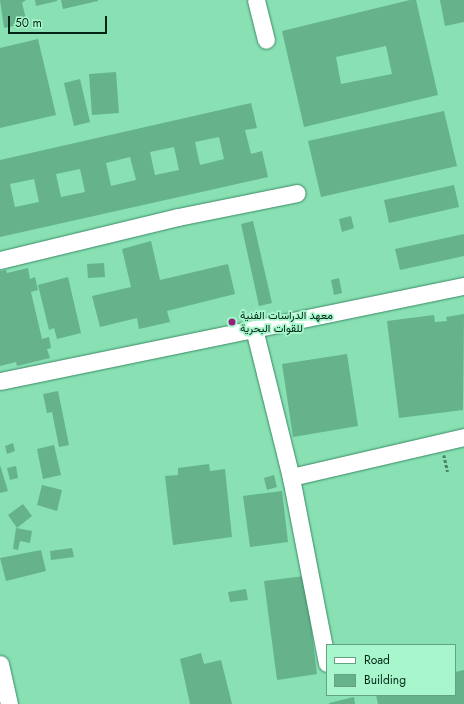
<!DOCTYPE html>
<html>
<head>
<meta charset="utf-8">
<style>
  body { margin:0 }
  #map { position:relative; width:464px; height:704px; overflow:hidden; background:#9ae9c0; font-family:Jost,Vazirmatn,sans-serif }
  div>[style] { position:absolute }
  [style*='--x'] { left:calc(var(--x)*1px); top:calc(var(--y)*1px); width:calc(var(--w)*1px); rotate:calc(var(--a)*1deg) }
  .built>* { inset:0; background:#88e0b3 }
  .building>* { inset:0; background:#65b28b }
  .path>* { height:2.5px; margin-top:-1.25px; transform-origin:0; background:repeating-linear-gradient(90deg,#4b8267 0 3px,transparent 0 5px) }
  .roads { filter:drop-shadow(0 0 1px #3b8a65) drop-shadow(0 0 1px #3b8a65) }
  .minor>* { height:17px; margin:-8.5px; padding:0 8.5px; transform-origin:8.5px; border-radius:8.5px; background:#fff }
  .dots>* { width:11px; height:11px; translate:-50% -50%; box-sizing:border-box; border:2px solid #a7f6cc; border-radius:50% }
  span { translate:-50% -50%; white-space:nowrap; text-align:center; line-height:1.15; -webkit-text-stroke:3.5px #a7f6cc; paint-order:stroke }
  .poi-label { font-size:11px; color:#032516 }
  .left { translate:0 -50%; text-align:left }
  .legend { position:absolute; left:326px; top:644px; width:130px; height:52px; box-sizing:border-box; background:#a7f6cc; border:1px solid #65a283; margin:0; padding:5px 7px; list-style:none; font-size:12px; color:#032516 }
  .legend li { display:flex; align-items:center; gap:8px; height:20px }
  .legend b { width:20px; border:1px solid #65a283 }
  .scale { position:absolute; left:8px; top:16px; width:99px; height:18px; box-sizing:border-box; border:2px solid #032516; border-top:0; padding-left:5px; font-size:12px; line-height:14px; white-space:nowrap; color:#032516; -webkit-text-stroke:3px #a7f6cc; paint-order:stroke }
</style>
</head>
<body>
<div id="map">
  <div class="built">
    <div style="clip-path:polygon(evenodd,0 0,464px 0,464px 704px,0 704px,0 0,327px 645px,455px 645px,455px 695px,327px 695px,327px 645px)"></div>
  </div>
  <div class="building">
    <div style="clip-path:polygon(0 0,26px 0,22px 3px,27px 23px,4px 28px)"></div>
    <div style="clip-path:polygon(35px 0,57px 0,57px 1px,36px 6px)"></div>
    <div style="clip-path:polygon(61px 0,98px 0,98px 1px,63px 9px)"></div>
    <div style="clip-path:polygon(evenodd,410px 0,416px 0,438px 95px,304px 127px,282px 31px,410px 0,386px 46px,392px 74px,341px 84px,336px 57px,386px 46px)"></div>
    <div style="clip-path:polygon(440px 0,464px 0,464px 22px,445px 26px)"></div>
    <div style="clip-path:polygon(38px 39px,56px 115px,0 128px,0 48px)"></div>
    <div style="clip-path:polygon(116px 72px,119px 113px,92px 115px,89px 74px)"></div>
    <div style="clip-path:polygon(80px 79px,90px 122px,74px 126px,64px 83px)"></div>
    <div style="clip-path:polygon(evenodd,251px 103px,257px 128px,245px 130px,251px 154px,262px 151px,268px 177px,0 237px,0 160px,251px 103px,219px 137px,224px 159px,200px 165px,195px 142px,219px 137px,251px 103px,174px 147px,179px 170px,155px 175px,150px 152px,174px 147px,251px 103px,130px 157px,136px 180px,111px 186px,106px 163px,130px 157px,251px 103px,80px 169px,85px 192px,61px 197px,56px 174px,80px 169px,251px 103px,34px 179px,39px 202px,15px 207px,10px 184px,34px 179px)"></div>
    <div style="clip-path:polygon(444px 111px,457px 166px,321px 197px,308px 141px)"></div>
    <div style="clip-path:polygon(454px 185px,459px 207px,389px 223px,384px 200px)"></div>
    <div style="clip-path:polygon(351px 216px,354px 228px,342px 232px,339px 219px)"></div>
    <div style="clip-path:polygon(253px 221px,272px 303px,259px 306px,241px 224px)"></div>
    <div style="clip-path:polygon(464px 234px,464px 256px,400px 270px,395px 249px)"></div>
    <div style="clip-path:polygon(151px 241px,160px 280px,228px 264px,235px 294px,167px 311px,170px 322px,139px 329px,137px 318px,100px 327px,92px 296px,131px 287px,122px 249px)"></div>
    <div style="clip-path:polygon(104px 263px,105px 277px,88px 278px,87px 264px)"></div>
    <div style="clip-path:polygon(28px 268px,30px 279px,35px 277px,38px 290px,31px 292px,42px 339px,49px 337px,51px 348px,47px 349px,50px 358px,17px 366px,16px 362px,0 366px,0 271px,6px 270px,7px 273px)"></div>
    <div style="clip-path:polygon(68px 277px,81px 333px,57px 339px,54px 328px,49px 330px,38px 285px)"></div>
    <div style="clip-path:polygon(339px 278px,342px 293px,334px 295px,331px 280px)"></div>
    <div style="clip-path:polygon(464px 314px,463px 410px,399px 418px,387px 321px,434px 315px,435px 322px,447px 321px,446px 317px)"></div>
    <div style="clip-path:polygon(347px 354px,358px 426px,293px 437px,282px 364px)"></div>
    <div style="clip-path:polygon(58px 391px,69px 445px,59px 447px,52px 412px,47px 413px,43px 394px)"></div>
    <div style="clip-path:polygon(13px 443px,15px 451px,7px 454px,5px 446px)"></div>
    <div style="clip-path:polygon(54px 445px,61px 475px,43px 479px,37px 449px)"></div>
    <div style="clip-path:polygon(209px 464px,210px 471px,225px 469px,232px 537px,173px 545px,165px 476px,178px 475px,178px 468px)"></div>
    <div style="clip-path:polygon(0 465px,8px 491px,0 493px)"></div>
    <div style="clip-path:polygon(16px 466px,18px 478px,10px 480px,7px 468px)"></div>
    <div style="clip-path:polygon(274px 475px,277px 487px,267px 490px,264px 478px)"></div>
    <div style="clip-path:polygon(42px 485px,62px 490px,57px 511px,37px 505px)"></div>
    <div style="clip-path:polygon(282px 491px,288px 542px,250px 547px,243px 496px)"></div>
    <div style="clip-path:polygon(23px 504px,32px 516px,17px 528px,8px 515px)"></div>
    <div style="clip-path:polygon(16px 528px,32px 531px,30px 543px,20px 541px,18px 550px,13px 549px)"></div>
    <div style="clip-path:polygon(72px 548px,74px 557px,51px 560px,50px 551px)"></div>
    <div style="clip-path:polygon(41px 550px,46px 571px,6px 581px,0 558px)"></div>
    <div style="clip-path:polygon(305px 576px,317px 674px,277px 680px,264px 581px)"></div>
    <div style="clip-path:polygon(246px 589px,248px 600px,230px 602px,228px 592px)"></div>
    <div style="clip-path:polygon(201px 653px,204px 664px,221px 660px,232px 704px,190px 704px,180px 659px)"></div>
    <div style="clip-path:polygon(464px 670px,464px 704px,378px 704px,376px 695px,455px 695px,455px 672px)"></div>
    <div style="clip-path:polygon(354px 697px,355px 704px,329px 704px,329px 703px)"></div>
  </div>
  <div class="path">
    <div style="--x:444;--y:455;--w:17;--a:77"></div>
  </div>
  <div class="roads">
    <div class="minor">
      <div style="--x:256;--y:0;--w:41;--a:76"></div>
      <div style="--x:0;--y:260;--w:183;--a:-13.6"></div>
      <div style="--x:178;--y:217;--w:121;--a:-11.4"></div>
      <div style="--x:254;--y:329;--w:153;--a:76"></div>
      <div style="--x:0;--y:381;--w:474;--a:-11.6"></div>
      <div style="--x:327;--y:663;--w:189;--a:-101"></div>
      <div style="--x:291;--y:477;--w:178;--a:-13"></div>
      <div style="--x:0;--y:664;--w:41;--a:77.3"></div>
    </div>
  </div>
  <div class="dots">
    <div style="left:232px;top:322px;background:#981f79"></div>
  </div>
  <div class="poi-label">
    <span class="left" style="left:240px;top:322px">معهد الدراسات الفنية<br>للقوات البحرية</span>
  </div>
  <ul class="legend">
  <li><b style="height:5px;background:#fff"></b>Road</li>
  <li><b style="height:11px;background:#65b28b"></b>Building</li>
  </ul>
  <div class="scale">50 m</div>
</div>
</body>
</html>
